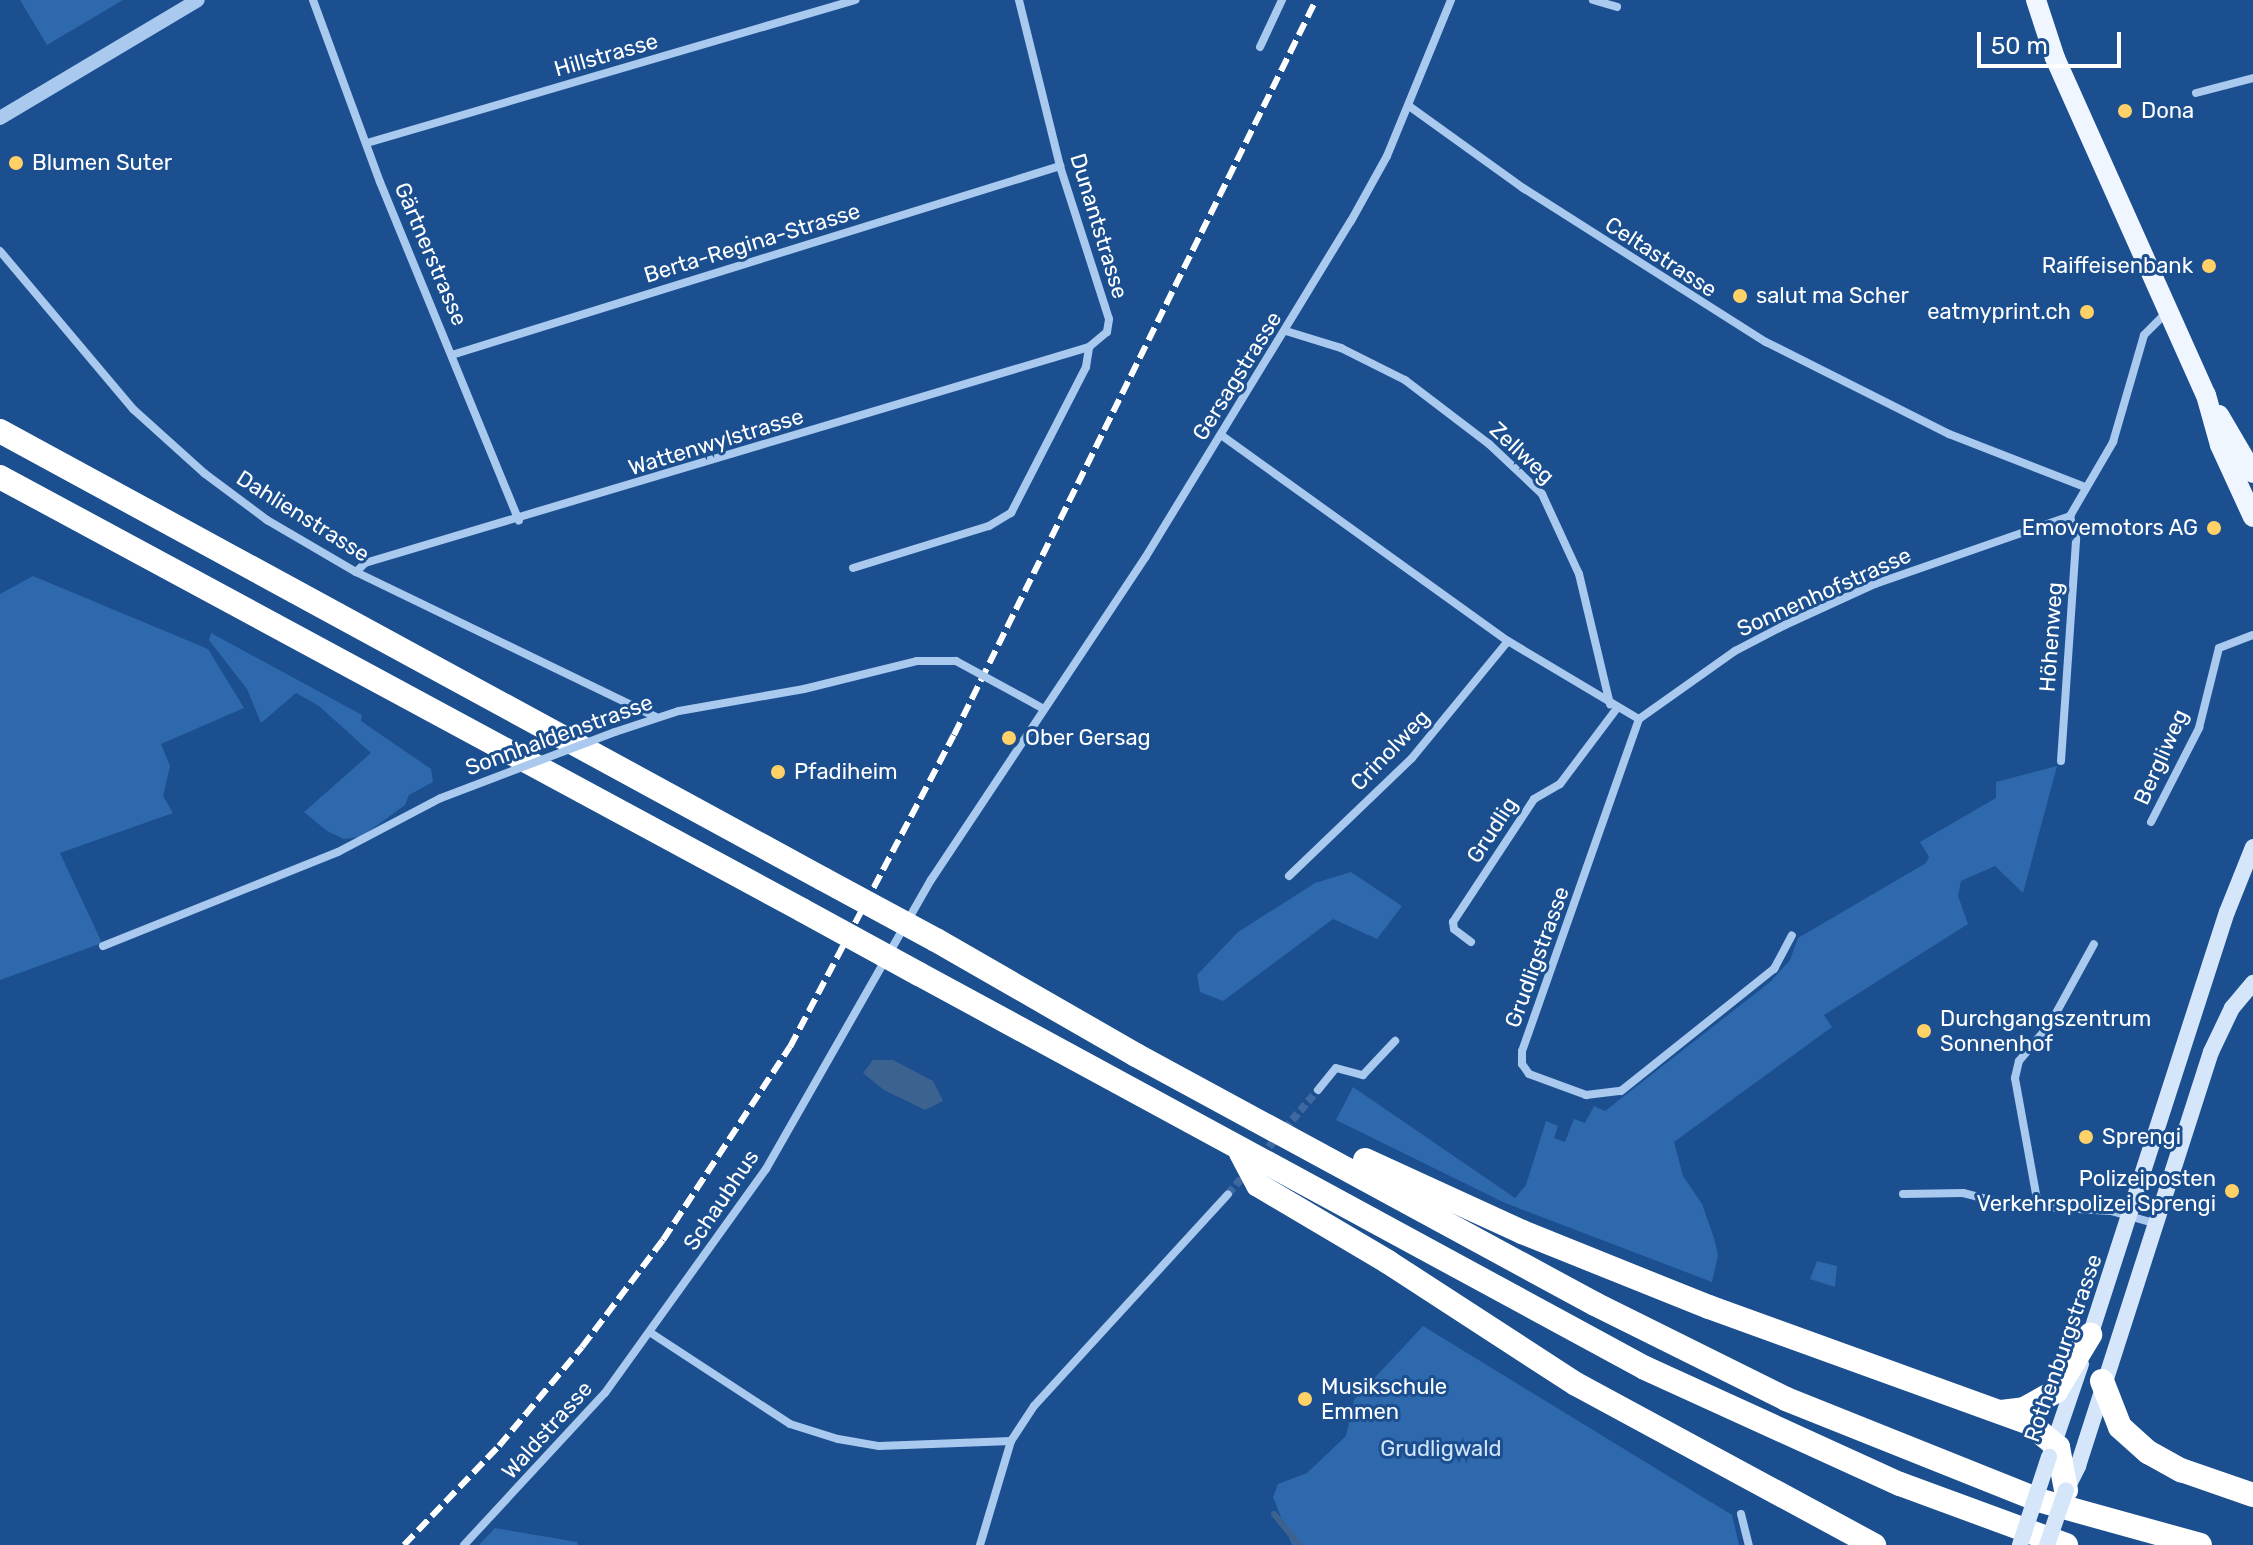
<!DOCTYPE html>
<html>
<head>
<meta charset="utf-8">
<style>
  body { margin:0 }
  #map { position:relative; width:2253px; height:1545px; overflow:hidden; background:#1b4f8f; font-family:Rubik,sans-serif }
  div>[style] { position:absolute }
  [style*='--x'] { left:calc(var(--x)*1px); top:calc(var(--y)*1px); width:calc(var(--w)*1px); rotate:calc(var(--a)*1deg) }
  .green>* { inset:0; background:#2e69ad }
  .water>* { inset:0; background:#3c6290 }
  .stream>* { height:6px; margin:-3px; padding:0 3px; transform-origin:3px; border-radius:3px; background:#3c6290 }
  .minor-tunnel>* { height:8px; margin-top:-4px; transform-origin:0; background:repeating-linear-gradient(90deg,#3d69a0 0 8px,transparent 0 12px) }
  .minor>* { height:8px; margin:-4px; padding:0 4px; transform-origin:4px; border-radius:4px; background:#a9c9ee }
  .tertiary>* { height:14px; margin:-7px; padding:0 7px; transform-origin:7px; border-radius:7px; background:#a9c9ee }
  .secondary>* { height:16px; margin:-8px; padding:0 8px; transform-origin:8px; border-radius:8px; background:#d6e6fa }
  .primary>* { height:20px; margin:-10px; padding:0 10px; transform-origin:10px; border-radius:10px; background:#f0f6ff }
  .motorway>* { height:24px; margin:-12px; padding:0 12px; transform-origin:12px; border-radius:12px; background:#fff }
  .rail>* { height:6px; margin-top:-3px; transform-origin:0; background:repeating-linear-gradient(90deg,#fff 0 14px,transparent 0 20px) }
  .minor-bridge>* { height:8px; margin:-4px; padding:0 4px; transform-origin:4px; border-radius:4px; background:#a9c9ee }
  .secondary-bridge>* { height:16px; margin:-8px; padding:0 8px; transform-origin:8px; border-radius:8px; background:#d6e6fa }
  .motorway-bridge>* { height:24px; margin:-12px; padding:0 12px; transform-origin:12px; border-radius:12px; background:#fff }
  .dots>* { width:22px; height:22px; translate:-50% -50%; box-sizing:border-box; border:4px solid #1b4f8f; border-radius:50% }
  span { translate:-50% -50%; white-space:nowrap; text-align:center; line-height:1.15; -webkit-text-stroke:6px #1b4f8f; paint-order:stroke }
  .street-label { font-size:22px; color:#fff }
  .poi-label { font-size:22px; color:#fff }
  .left { translate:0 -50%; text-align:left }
  .right { translate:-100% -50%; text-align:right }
  .park-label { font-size:22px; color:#cfe3fa }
  .scale { position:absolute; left:1977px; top:32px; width:144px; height:36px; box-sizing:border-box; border:4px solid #fff; border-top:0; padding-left:10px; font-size:24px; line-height:28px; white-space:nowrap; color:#fff; -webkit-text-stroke:6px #1b4f8f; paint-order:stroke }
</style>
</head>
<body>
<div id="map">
  <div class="green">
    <div style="clip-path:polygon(20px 0,123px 0,47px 45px)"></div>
    <div style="clip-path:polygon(33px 576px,208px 649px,244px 708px,161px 744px,170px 766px,163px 796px,173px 813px,60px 853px,102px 943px,0 980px,0 594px)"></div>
    <div style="clip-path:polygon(211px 633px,362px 715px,361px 721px,431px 769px,433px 782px,409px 795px,405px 805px,361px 837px,344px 839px,327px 831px,304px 812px,371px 753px,319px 706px,296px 693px,261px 723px,247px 689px,209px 640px)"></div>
    <div style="clip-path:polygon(2057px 766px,2023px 893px,1995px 866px,1961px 881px,1958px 896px,1968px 924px,1824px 1015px,1832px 1027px,1674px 1142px,1683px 1176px,1702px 1204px,1714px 1238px,1718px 1255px,1712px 1282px,1505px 1203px,1336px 1120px,1353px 1087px,1515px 1198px,1526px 1185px,1546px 1121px,1558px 1126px,1554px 1138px,1565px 1142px,1574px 1119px,1585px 1123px,1594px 1106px,1605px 1111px,1770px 982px,1790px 960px,1798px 938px,1926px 863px,1929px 857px,1920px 842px,1996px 798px,1996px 782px)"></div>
    <div style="clip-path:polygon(1351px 872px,1402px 906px,1377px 939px,1333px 919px,1223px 1001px,1200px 992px,1197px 975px,1238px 932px,1315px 883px)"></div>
    <div style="clip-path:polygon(1817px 1261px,1837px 1266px,1835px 1287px,1810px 1279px)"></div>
    <div style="clip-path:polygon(1423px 1326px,1732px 1515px,1739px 1545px,1292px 1545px,1273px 1497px,1278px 1484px,1307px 1473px,1346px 1436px,1354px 1400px)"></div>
    <div style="clip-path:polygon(495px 1528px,577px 1542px,578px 1545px,479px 1545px)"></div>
  </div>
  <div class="water">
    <div style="clip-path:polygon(873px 1060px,893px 1060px,933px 1081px,943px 1101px,925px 1110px,884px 1090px,863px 1073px)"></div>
  </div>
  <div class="stream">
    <div style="--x:1274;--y:1514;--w:40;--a:51"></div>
  </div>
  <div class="minor-tunnel">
    <div style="--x:1261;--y:1156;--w:87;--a:-49.2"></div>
    <div style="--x:1228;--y:1194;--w:29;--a:-49"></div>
  </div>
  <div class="minor">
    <div style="--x:313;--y:0;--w:194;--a:69.8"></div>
    <div style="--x:380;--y:182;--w:366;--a:67.7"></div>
    <div style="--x:1593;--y:0;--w:25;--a:16"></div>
    <div style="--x:1260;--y:47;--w:52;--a:-64.9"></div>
    <div style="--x:2196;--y:93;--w:59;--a:-14.7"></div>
    <div style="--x:1409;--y:106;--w:140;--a:35.7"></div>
    <div style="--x:1523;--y:188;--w:288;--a:32.4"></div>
    <div style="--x:1766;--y:342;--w:205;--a:26.7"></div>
    <div style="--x:1949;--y:434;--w:146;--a:21.3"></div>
    <div style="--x:367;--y:143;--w:509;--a:-16.33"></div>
    <div style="--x:0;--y:251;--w:207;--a:49.9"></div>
    <div style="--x:133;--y:409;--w:96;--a:42"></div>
    <div style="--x:204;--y:473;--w:79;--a:36.7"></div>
    <div style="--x:267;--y:520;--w:103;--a:30.3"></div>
    <div style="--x:356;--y:572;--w:333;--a:25.8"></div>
    <div style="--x:1286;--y:331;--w:58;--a:17.2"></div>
    <div style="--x:1341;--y:348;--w:72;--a:26.6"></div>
    <div style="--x:1405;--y:380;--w:106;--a:37.3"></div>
    <div style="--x:1489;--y:444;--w:73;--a:43.3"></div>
    <div style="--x:1542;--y:494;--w:88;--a:65.2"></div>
    <div style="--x:1579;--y:574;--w:134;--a:76.6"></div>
    <div style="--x:455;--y:354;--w:634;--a:-17.26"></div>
    <div style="--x:1221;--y:435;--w:353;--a:35.7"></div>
    <div style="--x:1508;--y:641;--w:152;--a:30.8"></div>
    <div style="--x:1639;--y:719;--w:118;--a:-35.3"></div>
    <div style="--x:1735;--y:651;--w:56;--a:-27.5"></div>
    <div style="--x:1785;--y:625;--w:99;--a:-24.5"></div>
    <div style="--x:1875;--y:584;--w:207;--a:-19.2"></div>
    <div style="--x:2070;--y:516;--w:86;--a:-59.8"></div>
    <div style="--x:2113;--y:442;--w:111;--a:-73.8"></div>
    <div style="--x:2144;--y:335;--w:33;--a:-45"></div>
    <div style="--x:853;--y:568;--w:142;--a:-17.2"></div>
    <div style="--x:989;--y:526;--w:26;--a:-31"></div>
    <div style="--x:1011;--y:513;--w:164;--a:-62.8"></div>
    <div style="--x:1086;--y:367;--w:20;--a:-81"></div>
    <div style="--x:1089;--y:347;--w:23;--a:-40"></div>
    <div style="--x:1107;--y:332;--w:13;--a:-81"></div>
    <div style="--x:1109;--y:319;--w:161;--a:-107.8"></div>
    <div style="--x:1060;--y:166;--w:171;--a:-103.9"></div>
    <div style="--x:356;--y:572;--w:13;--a:-45"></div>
    <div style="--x:365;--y:563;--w:756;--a:-16.61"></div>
    <div style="--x:1024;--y:698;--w:21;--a:29"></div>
    <div style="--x:1639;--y:719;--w:352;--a:109.4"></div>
    <div style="--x:1522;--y:1051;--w:13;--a:90"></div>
    <div style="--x:1522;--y:1064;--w:12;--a:55"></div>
    <div style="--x:1529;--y:1074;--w:61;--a:20.2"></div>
    <div style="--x:1586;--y:1095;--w:35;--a:-7"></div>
    <div style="--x:1621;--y:1091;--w:196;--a:-38.6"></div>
    <div style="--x:1774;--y:969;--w:38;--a:-62"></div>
    <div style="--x:615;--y:732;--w:67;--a:-18.2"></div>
    <div style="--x:679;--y:711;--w:127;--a:-10"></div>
    <div style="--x:804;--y:689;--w:116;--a:-13.9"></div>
    <div style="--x:917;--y:661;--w:39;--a:0"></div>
    <div style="--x:2061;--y:761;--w:223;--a:-86.1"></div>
    <div style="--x:2076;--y:539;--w:24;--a:-105"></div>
    <div style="--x:2151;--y:822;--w:106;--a:-62.9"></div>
    <div style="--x:2199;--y:728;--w:82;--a:-76"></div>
    <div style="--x:2219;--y:648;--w:36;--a:-21"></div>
    <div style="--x:1289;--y:876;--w:170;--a:-43.8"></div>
    <div style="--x:1412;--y:758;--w:151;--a:-50.6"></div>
    <div style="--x:1471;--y:942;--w:21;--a:-143"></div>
    <div style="--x:1454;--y:929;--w:7;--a:-98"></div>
    <div style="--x:1453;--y:922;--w:147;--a:-56.6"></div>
    <div style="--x:1534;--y:799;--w:30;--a:-30"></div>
    <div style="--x:1560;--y:784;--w:95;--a:-53.1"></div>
    <div style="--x:103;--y:946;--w:253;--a:-21.8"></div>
    <div style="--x:338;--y:852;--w:116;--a:-27.7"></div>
    <div style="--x:1318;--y:1090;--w:28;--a:-51"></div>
    <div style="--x:1336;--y:1068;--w:28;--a:15"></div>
    <div style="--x:1363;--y:1075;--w:47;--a:-46.7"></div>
    <div style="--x:1903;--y:1194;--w:60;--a:-1"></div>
    <div style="--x:1963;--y:1193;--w:49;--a:14"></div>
    <div style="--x:2011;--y:1205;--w:100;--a:3.4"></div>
    <div style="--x:2111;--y:1211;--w:45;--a:15.6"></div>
    <div style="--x:2038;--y:1205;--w:129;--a:-100.3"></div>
    <div style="--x:2015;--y:1078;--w:17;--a:-77"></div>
    <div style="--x:2019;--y:1061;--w:48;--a:-50"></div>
    <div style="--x:2050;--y:1024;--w:91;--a:-61.2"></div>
    <div style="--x:651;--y:1333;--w:166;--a:33.2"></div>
    <div style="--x:790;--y:1424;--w:50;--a:17.4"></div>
    <div style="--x:838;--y:1439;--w:42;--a:9.7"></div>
    <div style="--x:879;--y:1446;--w:132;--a:-2.2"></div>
    <div style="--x:1741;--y:1514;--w:32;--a:76"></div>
    <div style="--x:464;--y:1545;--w:207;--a:-47.2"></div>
    <div style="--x:605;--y:1393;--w:276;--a:-54.3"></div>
    <div style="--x:766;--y:1169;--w:333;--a:-60.3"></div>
    <div style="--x:931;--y:880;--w:387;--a:-56.4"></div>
    <div style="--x:1145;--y:558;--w:395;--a:-58.6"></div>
    <div style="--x:1351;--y:221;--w:74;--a:-61"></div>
    <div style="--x:1387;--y:156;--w:169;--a:-67.7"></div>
    <div style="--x:980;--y:1545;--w:109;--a:-73.4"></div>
    <div style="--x:1011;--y:1441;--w:42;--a:-56.7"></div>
    <div style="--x:1034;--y:1406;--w:287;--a:-47.5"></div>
  </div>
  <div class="tertiary">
    <div style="--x:0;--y:118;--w:230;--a:-30.8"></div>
  </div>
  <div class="secondary">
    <div style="--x:2088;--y:1342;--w:452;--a:-72.1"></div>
    <div style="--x:2227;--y:912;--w:70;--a:-68.2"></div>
    <div style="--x:2051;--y:1452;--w:93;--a:-71.2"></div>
    <div style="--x:2066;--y:1490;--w:27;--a:-63"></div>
    <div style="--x:2078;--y:1466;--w:435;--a:-72.2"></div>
    <div style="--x:2211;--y:1052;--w:49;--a:-64.5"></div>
    <div style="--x:2232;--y:1008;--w:33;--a:-50"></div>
  </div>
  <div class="primary">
    <div style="--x:2036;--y:0;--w:61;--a:71.9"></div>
    <div style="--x:2055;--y:58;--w:369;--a:65.9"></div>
    <div style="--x:2206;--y:395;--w:52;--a:74.4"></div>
    <div style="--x:2220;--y:445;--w:79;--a:65.4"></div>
    <div style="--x:2219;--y:415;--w:67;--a:59.6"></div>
  </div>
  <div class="motorway">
    <div style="--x:0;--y:431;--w:937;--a:28.56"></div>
    <div style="--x:0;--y:477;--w:911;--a:28.36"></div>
    <div style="--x:936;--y:940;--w:231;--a:29.9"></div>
    <div style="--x:1136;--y:1055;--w:522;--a:28.48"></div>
    <div style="--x:1595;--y:1304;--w:213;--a:26.4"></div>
    <div style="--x:1786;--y:1399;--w:271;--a:21.8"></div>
    <div style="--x:2038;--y:1500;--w:168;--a:15.5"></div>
    <div style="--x:919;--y:974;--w:826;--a:28.49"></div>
    <div style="--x:1645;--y:1368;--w:280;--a:24.5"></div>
    <div style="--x:1900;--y:1484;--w:177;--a:20.2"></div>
    <div style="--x:1241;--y:1153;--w:36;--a:62"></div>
    <div style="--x:1258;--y:1185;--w:151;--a:30.6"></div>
    <div style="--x:1388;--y:1262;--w:224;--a:33"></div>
    <div style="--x:1576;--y:1384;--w:339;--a:28.4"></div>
    <div style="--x:1365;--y:1160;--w:173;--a:24.6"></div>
    <div style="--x:1522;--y:1232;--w:201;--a:21.9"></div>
    <div style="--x:1709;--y:1307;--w:340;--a:19.9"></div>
    <div style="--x:2029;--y:1423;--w:38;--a:40"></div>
    <div style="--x:2058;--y:1447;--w:44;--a:79.5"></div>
    <div style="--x:2102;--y:1381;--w:49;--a:68.6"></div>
    <div style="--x:2120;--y:1427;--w:38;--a:42"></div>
    <div style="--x:2148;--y:1452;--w:38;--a:29"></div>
    <div style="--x:2181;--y:1470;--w:76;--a:19.1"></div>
    <div style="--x:2001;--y:1412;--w:23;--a:-7"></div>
    <div style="--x:2024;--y:1409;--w:37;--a:-29"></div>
    <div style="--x:2056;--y:1391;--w:66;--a:-58.7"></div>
  </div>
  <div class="rail">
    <div style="--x:404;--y:1545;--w:137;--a:-46.2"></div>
    <div style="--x:499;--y:1446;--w:129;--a:-50"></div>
    <div style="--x:582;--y:1347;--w:134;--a:-52.9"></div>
    <div style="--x:663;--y:1240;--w:231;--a:-56.7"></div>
    <div style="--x:790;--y:1047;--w:352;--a:-62.3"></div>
    <div style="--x:954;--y:735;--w:819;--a:-63.78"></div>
  </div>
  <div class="minor-bridge">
    <div style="--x:956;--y:661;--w:77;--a:28.6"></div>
    <div style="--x:441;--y:798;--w:186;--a:-20.8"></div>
  </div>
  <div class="secondary-bridge">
    <div style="--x:2020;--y:1545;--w:93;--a:-71.8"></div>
    <div style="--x:2047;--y:1545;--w:58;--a:-70.9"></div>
  </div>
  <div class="motorway-bridge">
    <div style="--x:823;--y:879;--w:128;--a:28.4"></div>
    <div style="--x:802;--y:910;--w:133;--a:28.7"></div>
  </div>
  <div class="dots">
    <div style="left:2125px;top:111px;background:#ffd166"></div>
    <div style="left:16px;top:163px;background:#ffd166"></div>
    <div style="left:2209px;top:266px;background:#ffd166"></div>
    <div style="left:1740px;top:296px;background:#ffd166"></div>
    <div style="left:2087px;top:312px;background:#ffd166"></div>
    <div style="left:2214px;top:528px;background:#ffd166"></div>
    <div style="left:1009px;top:738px;background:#ffd166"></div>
    <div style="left:778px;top:772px;background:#ffd166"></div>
    <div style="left:1924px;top:1031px;background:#ffd166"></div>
    <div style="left:2086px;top:1137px;background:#ffd166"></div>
    <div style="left:2232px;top:1191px;background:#ffd166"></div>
    <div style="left:1305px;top:1399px;background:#ffd166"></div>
  </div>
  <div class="street-label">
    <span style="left:606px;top:55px;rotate:-16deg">Hillstrasse</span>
    <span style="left:1099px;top:226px;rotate:73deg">Dunantstrasse</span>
    <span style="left:752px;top:243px;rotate:-17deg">Berta-Regina-Strasse</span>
    <span style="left:431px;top:254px;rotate:67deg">Gärtnerstrasse</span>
    <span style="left:1661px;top:257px;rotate:33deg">Celtastrasse</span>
    <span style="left:1237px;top:376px;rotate:-58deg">Gersagstrasse</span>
    <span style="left:716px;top:442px;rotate:-17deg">Wattenwylstrasse</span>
    <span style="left:1522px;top:453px;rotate:43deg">Zellweg</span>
    <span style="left:303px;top:516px;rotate:32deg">Dahlienstrasse</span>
    <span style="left:1824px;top:592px;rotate:-24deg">Sonnenhofstrasse</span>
    <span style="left:2051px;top:637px;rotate:-86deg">Höhenweg</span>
    <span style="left:559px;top:735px;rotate:-20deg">Sonnhaldenstrasse</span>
    <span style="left:1390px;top:750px;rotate:-46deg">Crinolweg</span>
    <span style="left:2161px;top:757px;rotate:-66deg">Bergliweg</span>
    <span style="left:1492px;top:830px;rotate:-57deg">Grudlig</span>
    <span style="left:1537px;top:957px;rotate:-70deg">Grudligstrasse</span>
    <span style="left:721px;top:1200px;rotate:-56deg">Schaubhus</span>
    <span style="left:2063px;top:1348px;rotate:-71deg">Rothenburgstrasse</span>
    <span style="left:547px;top:1430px;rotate:-48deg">Waldstrasse</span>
  </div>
  <div class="poi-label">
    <span class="left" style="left:2141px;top:111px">Dona</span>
    <span class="left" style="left:32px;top:163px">Blumen Suter</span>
    <span class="right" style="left:2193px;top:266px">Raiffeisenbank</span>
    <span class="left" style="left:1756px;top:296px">salut ma Scher</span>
    <span class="right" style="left:2071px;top:312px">eatmyprint.ch</span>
    <span class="right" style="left:2198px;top:528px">Emovemotors AG</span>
    <span class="left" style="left:1025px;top:738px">Ober Gersag</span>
    <span class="left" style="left:794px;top:772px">Pfadiheim</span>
    <span class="left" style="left:1940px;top:1031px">Durchgangszentrum<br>Sonnenhof</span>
    <span class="left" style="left:2102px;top:1137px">Sprengi</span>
    <span class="right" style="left:2216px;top:1191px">Polizeiposten<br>Verkehrspolizei Sprengi</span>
    <span class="left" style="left:1321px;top:1399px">Musikschule<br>Emmen</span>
  </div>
  <div class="park-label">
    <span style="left:1441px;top:1449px">Grudligwald</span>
  </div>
  <div class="scale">50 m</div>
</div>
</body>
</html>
